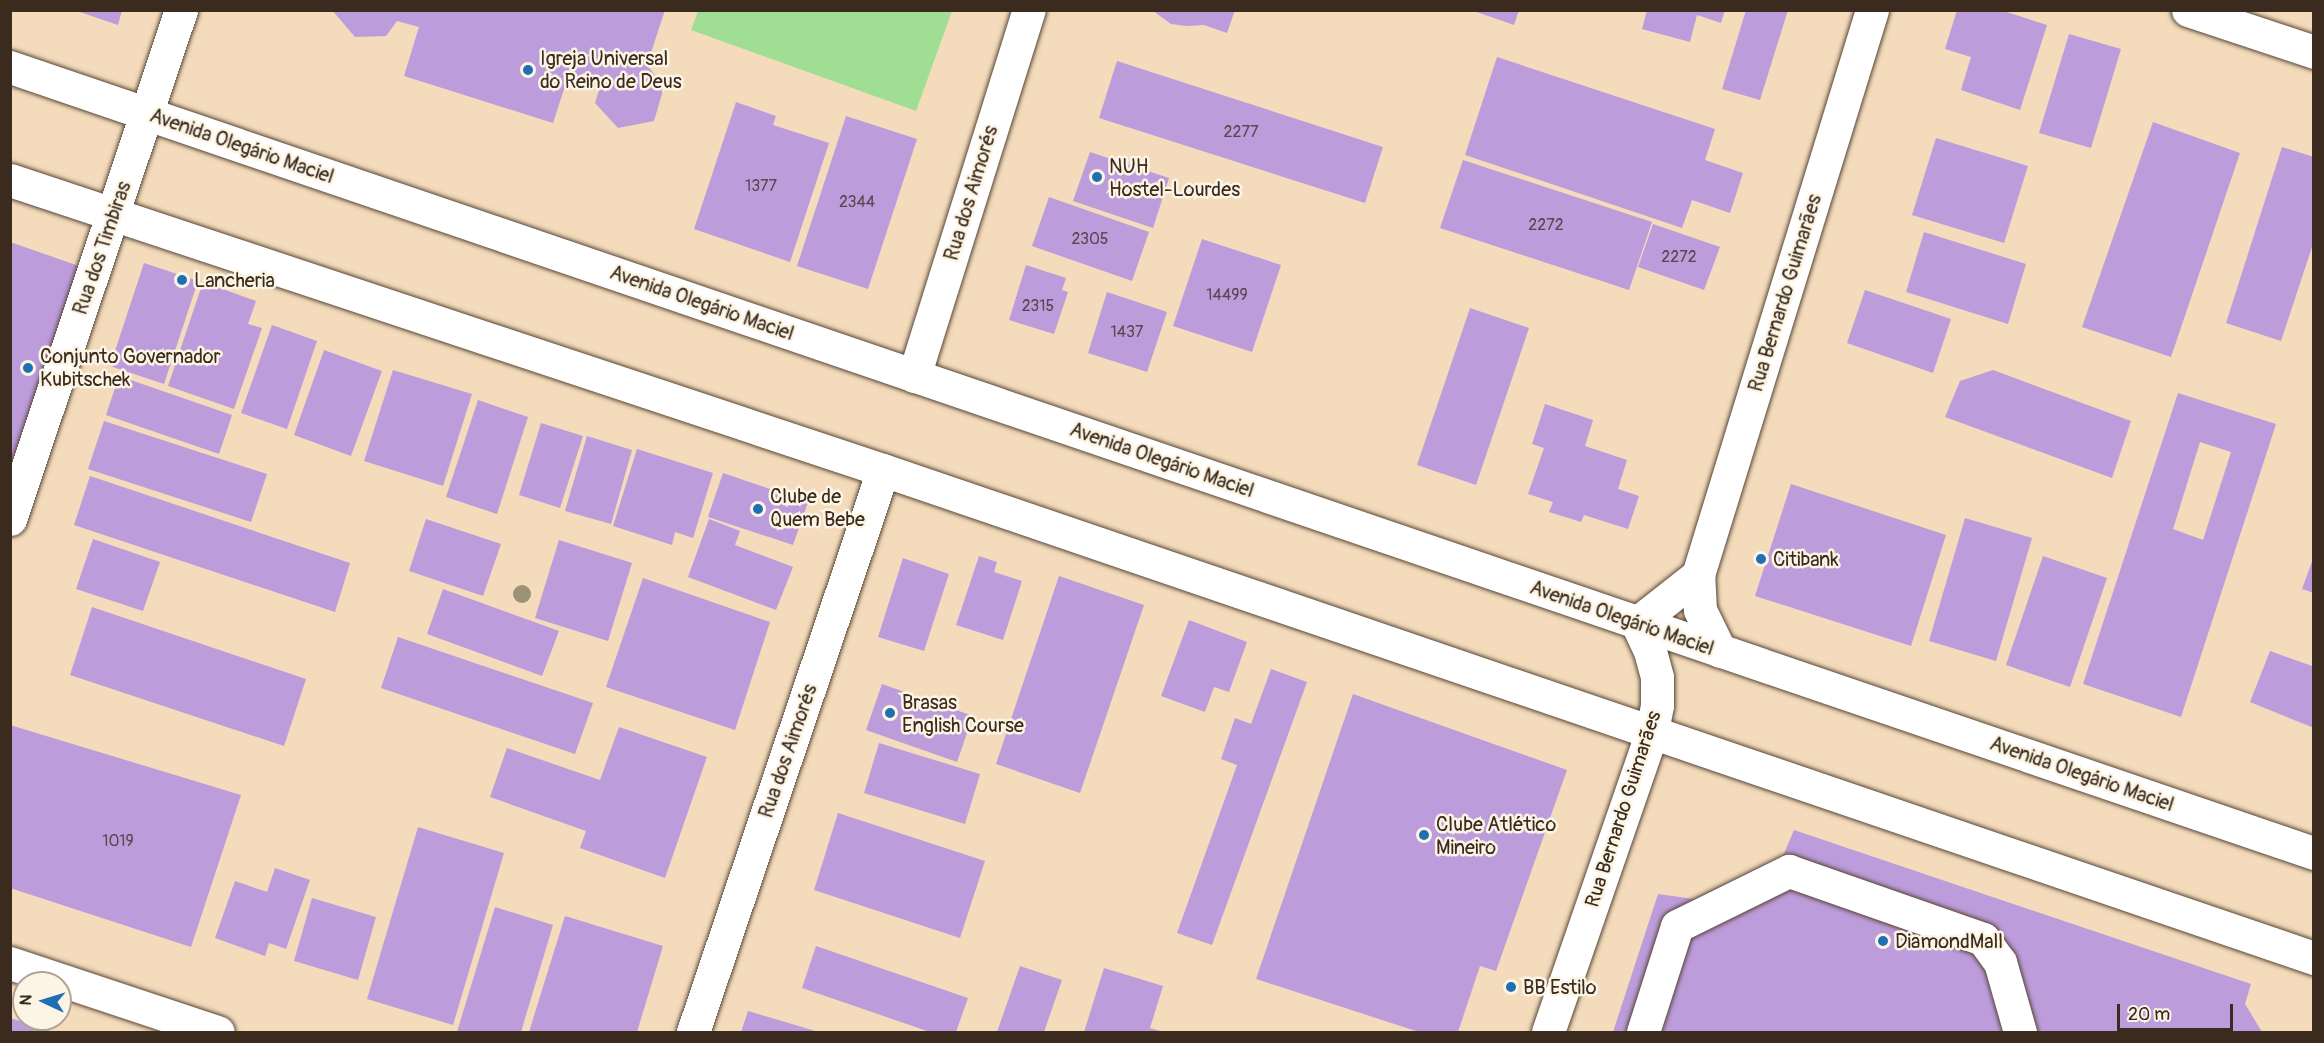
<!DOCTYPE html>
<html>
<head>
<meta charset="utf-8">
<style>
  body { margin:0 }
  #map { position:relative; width:2324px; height:1043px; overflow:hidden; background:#f3dbbb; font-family:Pangolin,sans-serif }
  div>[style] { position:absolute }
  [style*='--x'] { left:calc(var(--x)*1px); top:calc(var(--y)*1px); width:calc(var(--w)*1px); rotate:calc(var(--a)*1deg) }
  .green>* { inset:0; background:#a0de93 }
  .building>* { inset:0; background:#bd9cdc }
  .roads { filter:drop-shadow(0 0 2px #574536) drop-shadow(0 0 2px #574536) }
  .minor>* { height:33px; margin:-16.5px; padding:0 16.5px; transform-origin:16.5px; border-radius:16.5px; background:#fff }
  .major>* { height:33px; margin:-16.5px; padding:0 16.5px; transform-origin:16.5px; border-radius:16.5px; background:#fff }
  .trees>* { width:18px; height:18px; margin:-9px; border-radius:50%; background:#9c9275 }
  .dots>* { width:16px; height:16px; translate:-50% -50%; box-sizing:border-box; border:3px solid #fcf5e5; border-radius:50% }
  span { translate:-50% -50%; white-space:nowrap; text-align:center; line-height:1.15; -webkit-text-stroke:5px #fcf5e5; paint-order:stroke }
  .number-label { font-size:16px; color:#5c464e }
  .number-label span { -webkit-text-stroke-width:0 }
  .poi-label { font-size:20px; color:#3b2a1e }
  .left { translate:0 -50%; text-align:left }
  .street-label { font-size:20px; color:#3b2a1e }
  .frame { position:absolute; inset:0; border:12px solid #3b2a1e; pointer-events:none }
  .north { position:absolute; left:12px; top:971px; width:60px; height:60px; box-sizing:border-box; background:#fcf5e5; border:2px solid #afa495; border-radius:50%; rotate:274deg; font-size:16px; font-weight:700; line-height:24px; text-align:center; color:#3b2a1e }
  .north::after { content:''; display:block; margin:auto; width:21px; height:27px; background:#1f6fb2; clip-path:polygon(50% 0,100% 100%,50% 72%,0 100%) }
  .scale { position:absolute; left:2117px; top:1004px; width:116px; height:27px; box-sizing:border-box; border:3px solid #3b2a1e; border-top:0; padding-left:8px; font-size:18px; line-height:21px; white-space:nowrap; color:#3b2a1e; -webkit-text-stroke:4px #fcf5e5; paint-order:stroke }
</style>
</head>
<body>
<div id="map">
  <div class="green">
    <div style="clip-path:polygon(698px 11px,698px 10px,952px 11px,916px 111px,691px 30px)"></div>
  </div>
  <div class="building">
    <div style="clip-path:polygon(74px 10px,122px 10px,118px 25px)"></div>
    <div style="clip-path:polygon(332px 10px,665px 10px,647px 65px,664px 87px,654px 121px,618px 128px,595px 103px,600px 87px,568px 77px,553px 123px,404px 76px,419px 27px,397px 21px,386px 36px,355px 37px)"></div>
    <div style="clip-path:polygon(1152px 10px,1235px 10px,1227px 33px,1204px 25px,1187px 26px,1171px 24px)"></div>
    <div style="clip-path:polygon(1471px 10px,1519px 10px,1514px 25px)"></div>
    <div style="clip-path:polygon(1647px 10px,1725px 10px,1721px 23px,1697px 15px,1690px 42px,1642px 29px)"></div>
    <div style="clip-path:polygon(1746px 10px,1788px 10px,1760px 100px,1722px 89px)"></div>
    <div style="clip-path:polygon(1957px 10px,2000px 10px,2047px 25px,2020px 110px,1961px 90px,1971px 57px,1945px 49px)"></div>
    <div style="clip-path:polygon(2069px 34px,2121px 49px,2091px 148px,2039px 133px)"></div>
    <div style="clip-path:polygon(1497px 57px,1715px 129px,1705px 160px,1743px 173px,1730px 213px,1692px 200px,1682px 228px,1465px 155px)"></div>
    <div style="clip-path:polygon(1117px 61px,1383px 147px,1365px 203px,1099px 118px)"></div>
    <div style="clip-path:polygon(736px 102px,776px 116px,773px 125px,829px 143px,790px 262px,694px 229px)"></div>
    <div style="clip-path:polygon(846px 116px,917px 139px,868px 289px,797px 266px)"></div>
    <div style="clip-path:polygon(2153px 122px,2240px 153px,2171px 357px,2082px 327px)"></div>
    <div style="clip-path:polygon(1936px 138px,2028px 166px,2004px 243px,1912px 215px)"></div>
    <div style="clip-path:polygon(2282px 147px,2314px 157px,2314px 241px,2281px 341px,2226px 323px)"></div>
    <div style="clip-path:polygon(1090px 152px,1169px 178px,1153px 228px,1073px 201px)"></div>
    <div style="clip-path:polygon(1463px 160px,1652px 222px,1629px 290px,1440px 228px)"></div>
    <div style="clip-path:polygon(1049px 197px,1149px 232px,1132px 281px,1032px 246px)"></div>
    <div style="clip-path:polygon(1653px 224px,1720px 247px,1704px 290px,1638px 267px)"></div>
    <div style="clip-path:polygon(1924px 232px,2026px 264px,2008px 324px,1906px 292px)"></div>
    <div style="clip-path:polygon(1202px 239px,1281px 265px,1252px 352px,1173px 326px)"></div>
    <div style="clip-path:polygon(10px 242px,79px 266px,10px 468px)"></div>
    <div style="clip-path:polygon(144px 263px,198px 281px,164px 384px,110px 366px)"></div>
    <div style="clip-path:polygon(1026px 265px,1066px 278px,1062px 290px,1068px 292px,1054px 334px,1009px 320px)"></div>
    <div style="clip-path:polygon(203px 282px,256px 301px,248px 324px,262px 328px,234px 409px,168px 386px)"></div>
    <div style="clip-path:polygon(1865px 290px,1951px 319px,1933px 373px,1847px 343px)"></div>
    <div style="clip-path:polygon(1107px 292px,1167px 312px,1147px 372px,1088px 353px)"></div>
    <div style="clip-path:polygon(1470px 308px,1529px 328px,1476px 485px,1417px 465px)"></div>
    <div style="clip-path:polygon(272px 325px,317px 341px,287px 429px,241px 413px)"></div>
    <div style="clip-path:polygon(324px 350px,382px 371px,351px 456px,294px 435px)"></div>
    <div style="clip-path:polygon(393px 370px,472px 394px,443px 486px,364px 461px)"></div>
    <div style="clip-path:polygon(1993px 370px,2131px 421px,2112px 478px,1945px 417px,1960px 381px)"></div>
    <div style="clip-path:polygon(119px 376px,232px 415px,219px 454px,106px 415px)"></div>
    <div style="clip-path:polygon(evenodd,2178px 393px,2276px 424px,2181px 717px,2083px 684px,2178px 393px,2200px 442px,2231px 452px,2203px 540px,2173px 529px,2200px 442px)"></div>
    <div style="clip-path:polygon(478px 400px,528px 417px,497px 514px,446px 497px)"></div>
    <div style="clip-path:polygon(1545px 404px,1593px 420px,1585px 446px,1627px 460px,1618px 489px,1639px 496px,1628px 529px,1584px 515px,1581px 522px,1549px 512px,1553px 502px,1528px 494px,1544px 448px,1532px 444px)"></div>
    <div style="clip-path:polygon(104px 421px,267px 474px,251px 522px,88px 469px)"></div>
    <div style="clip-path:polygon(541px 423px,583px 436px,560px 508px,519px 495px)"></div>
    <div style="clip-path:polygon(587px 436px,632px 450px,611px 524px,565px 511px)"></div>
    <div style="clip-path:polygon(637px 449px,713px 473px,693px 538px,675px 532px,672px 545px,613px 526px)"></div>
    <div style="clip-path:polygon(723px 473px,808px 502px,793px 545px,708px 517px)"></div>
    <div style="clip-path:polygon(90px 476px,350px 563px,335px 612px,74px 525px)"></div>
    <div style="clip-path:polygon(1791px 484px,1946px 535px,1911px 646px,1755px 596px)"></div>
    <div style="clip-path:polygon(1965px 518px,2032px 538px,1996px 661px,1929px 641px)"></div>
    <div style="clip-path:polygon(426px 519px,501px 544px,483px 596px,409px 571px)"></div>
    <div style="clip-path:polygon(709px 519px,740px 531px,735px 545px,793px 567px,776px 610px,688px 577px)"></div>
    <div style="clip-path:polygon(93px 539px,160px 562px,143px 611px,76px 589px)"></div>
    <div style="clip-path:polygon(559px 540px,632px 563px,608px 641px,535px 618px)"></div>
    <div style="clip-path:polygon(979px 556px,997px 562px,994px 572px,1022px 581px,1003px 640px,956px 625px)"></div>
    <div style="clip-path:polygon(2043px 556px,2107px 578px,2070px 687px,2006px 665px)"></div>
    <div style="clip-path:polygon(2314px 556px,2314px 593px,2302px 589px)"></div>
    <div style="clip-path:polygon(903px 558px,949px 574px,924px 651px,878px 637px)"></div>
    <div style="clip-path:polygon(1059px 576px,1144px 605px,1080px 793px,996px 764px)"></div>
    <div style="clip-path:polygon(643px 578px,770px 622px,735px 730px,606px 687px)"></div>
    <div style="clip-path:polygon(443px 589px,559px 631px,542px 676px,427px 634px)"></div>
    <div style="clip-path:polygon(92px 607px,306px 679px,284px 746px,70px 675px)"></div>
    <div style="clip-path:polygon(1189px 620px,1247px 642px,1229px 692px,1214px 687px,1205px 712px,1161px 696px)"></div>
    <div style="clip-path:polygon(398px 637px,593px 703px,575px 754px,381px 688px)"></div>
    <div style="clip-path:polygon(2270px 651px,2312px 666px,2314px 662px,2314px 728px,2250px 702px)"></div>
    <div style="clip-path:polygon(1271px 669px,1307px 682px,1212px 945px,1177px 933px,1237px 765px,1221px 759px,1235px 718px,1251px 724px)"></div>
    <div style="clip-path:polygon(882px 684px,973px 716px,957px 762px,866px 730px)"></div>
    <div style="clip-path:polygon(1353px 694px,1567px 770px,1496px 971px,1480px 966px,1458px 1032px,1419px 1032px,1256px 979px)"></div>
    <div style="clip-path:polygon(10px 725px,241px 795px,191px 947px,10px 888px)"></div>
    <div style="clip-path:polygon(619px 727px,707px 757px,665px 878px,580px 848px,586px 831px,490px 797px,507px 748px,600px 780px)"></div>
    <div style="clip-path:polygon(879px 743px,980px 774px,965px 824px,864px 793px)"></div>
    <div style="clip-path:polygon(838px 813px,985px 861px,960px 938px,814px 890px)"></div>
    <div style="clip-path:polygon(418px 827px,504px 853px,453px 1025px,367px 999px)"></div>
    <div style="clip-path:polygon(1794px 830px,2251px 984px,2245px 1004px,2262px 1032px,1613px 1032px,1658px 894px,1694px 899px,1783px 856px)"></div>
    <div style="clip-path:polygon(275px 868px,310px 880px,286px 949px,269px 943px,265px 956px,215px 938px,235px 881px,267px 892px)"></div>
    <div style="clip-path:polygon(312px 898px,376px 917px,358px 980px,294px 961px)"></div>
    <div style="clip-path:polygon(495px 907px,553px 925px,521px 1032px,457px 1032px)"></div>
    <div style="clip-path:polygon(565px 916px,663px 946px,637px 1032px,529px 1032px)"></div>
    <div style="clip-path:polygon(816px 946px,968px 998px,956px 1032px,930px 1032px,802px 988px)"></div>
    <div style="clip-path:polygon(1020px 966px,1062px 980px,1044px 1032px,997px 1032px)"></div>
    <div style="clip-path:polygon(1104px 968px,1163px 986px,1150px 1028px,1164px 1032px,1084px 1032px)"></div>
    <div style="clip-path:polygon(748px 1011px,819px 1032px,741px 1032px)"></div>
    <div style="clip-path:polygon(10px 1018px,54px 1032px,10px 1032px)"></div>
  </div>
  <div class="roads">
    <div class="minor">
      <div style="--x:2188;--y:10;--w:133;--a:18.4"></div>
      <div style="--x:914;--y:376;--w:384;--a:-72.6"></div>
      <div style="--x:10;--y:519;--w:537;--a:-71.43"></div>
      <div style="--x:1720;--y:651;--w:46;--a:-116"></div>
      <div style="--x:1700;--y:610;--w:35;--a:-93"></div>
      <div style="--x:1698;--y:575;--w:591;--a:-72.88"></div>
      <div style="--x:10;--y:963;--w:219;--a:18.4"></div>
      <div style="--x:693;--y:1032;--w:593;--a:-71.32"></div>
      <div style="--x:1548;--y:1032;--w:318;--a:-70.9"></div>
      <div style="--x:1652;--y:731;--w:26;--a:-79"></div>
      <div style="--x:1657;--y:705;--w:28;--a:-90"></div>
      <div style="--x:1657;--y:677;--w:27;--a:-105"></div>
      <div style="--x:1650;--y:651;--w:31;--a:-115"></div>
      <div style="--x:1637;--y:623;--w:78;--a:-38.2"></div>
      <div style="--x:1643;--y:1032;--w:111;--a:-72.2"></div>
      <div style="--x:1677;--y:926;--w:125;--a:-26.2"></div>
      <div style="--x:1789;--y:871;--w:206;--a:19.3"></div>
      <div style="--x:1983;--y:939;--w:29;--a:54"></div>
      <div style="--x:2000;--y:962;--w:73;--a:74.1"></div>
    </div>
    <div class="major">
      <div style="--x:10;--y:67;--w:2434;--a:18.84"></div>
      <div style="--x:10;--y:180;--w:920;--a:18.38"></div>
      <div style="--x:883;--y:470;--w:1512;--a:18.83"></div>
    </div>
  </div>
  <div class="trees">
    <div style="left:522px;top:594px"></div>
  </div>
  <div class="dots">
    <div style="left:528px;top:70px;background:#1f6fb2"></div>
    <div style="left:1097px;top:177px;background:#1f6fb2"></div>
    <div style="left:182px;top:280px;background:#1f6fb2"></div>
    <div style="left:28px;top:368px;background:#1f6fb2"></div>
    <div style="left:758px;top:509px;background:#1f6fb2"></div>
    <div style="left:1761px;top:559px;background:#1f6fb2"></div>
    <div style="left:890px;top:713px;background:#1f6fb2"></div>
    <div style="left:1424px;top:835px;background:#1f6fb2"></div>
    <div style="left:1883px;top:941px;background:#1f6fb2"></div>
    <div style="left:1511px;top:987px;background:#1f6fb2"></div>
  </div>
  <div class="number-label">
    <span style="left:1241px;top:132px">2277</span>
    <span style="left:761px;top:186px">1377</span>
    <span style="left:857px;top:202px">2344</span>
    <span style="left:1546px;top:225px">2272</span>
    <span style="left:1090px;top:239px">2305</span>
    <span style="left:1679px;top:257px">2272</span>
    <span style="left:1227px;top:295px">14499</span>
    <span style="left:1038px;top:306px">2315</span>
    <span style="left:1127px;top:332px">1437</span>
    <span style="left:118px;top:841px">1019</span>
  </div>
  <div class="poi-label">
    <span class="left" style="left:540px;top:70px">Igreja Universal<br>do Reino de Deus</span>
    <span class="left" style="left:1109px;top:178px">NUH<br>Hostel-Lourdes</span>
    <span class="left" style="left:194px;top:280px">Lancheria</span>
    <span class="left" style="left:40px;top:368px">Conjunto Governador<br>Kubitschek</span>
    <span class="left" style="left:770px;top:508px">Clube de<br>Quem Bebe</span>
    <span class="left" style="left:1773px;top:559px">Citibank</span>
    <span class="left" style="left:902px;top:714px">Brasas<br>English Course</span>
    <span class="left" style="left:1436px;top:836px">Clube Atlético<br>Mineiro</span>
    <span class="left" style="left:1895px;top:941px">DiamondMall</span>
    <span class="left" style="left:1523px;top:987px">BB Estilo</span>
  </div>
  <div class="street-label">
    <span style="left:242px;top:146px;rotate:19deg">Avenida Olegário Maciel</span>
    <span style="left:971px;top:193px;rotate:-73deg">Rua dos Aimorés</span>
    <span style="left:102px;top:248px;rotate:-71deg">Rua dos Timbiras</span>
    <span style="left:1785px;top:293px;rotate:-73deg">Rua Bernardo Guimarães</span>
    <span style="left:702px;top:303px;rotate:19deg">Avenida Olegário Maciel</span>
    <span style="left:1162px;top:460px;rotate:19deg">Avenida Olegário Maciel</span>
    <span style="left:1622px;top:618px;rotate:19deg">Avenida Olegário Maciel</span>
    <span style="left:788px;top:751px;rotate:-71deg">Rua dos Aimorés</span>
    <span style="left:2082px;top:774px;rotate:19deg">Avenida Olegário Maciel</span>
    <span style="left:1623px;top:809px;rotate:-72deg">Rua Bernardo Guimarães</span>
  </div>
  <div class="frame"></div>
  <div class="north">N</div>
  <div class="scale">20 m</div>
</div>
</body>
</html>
